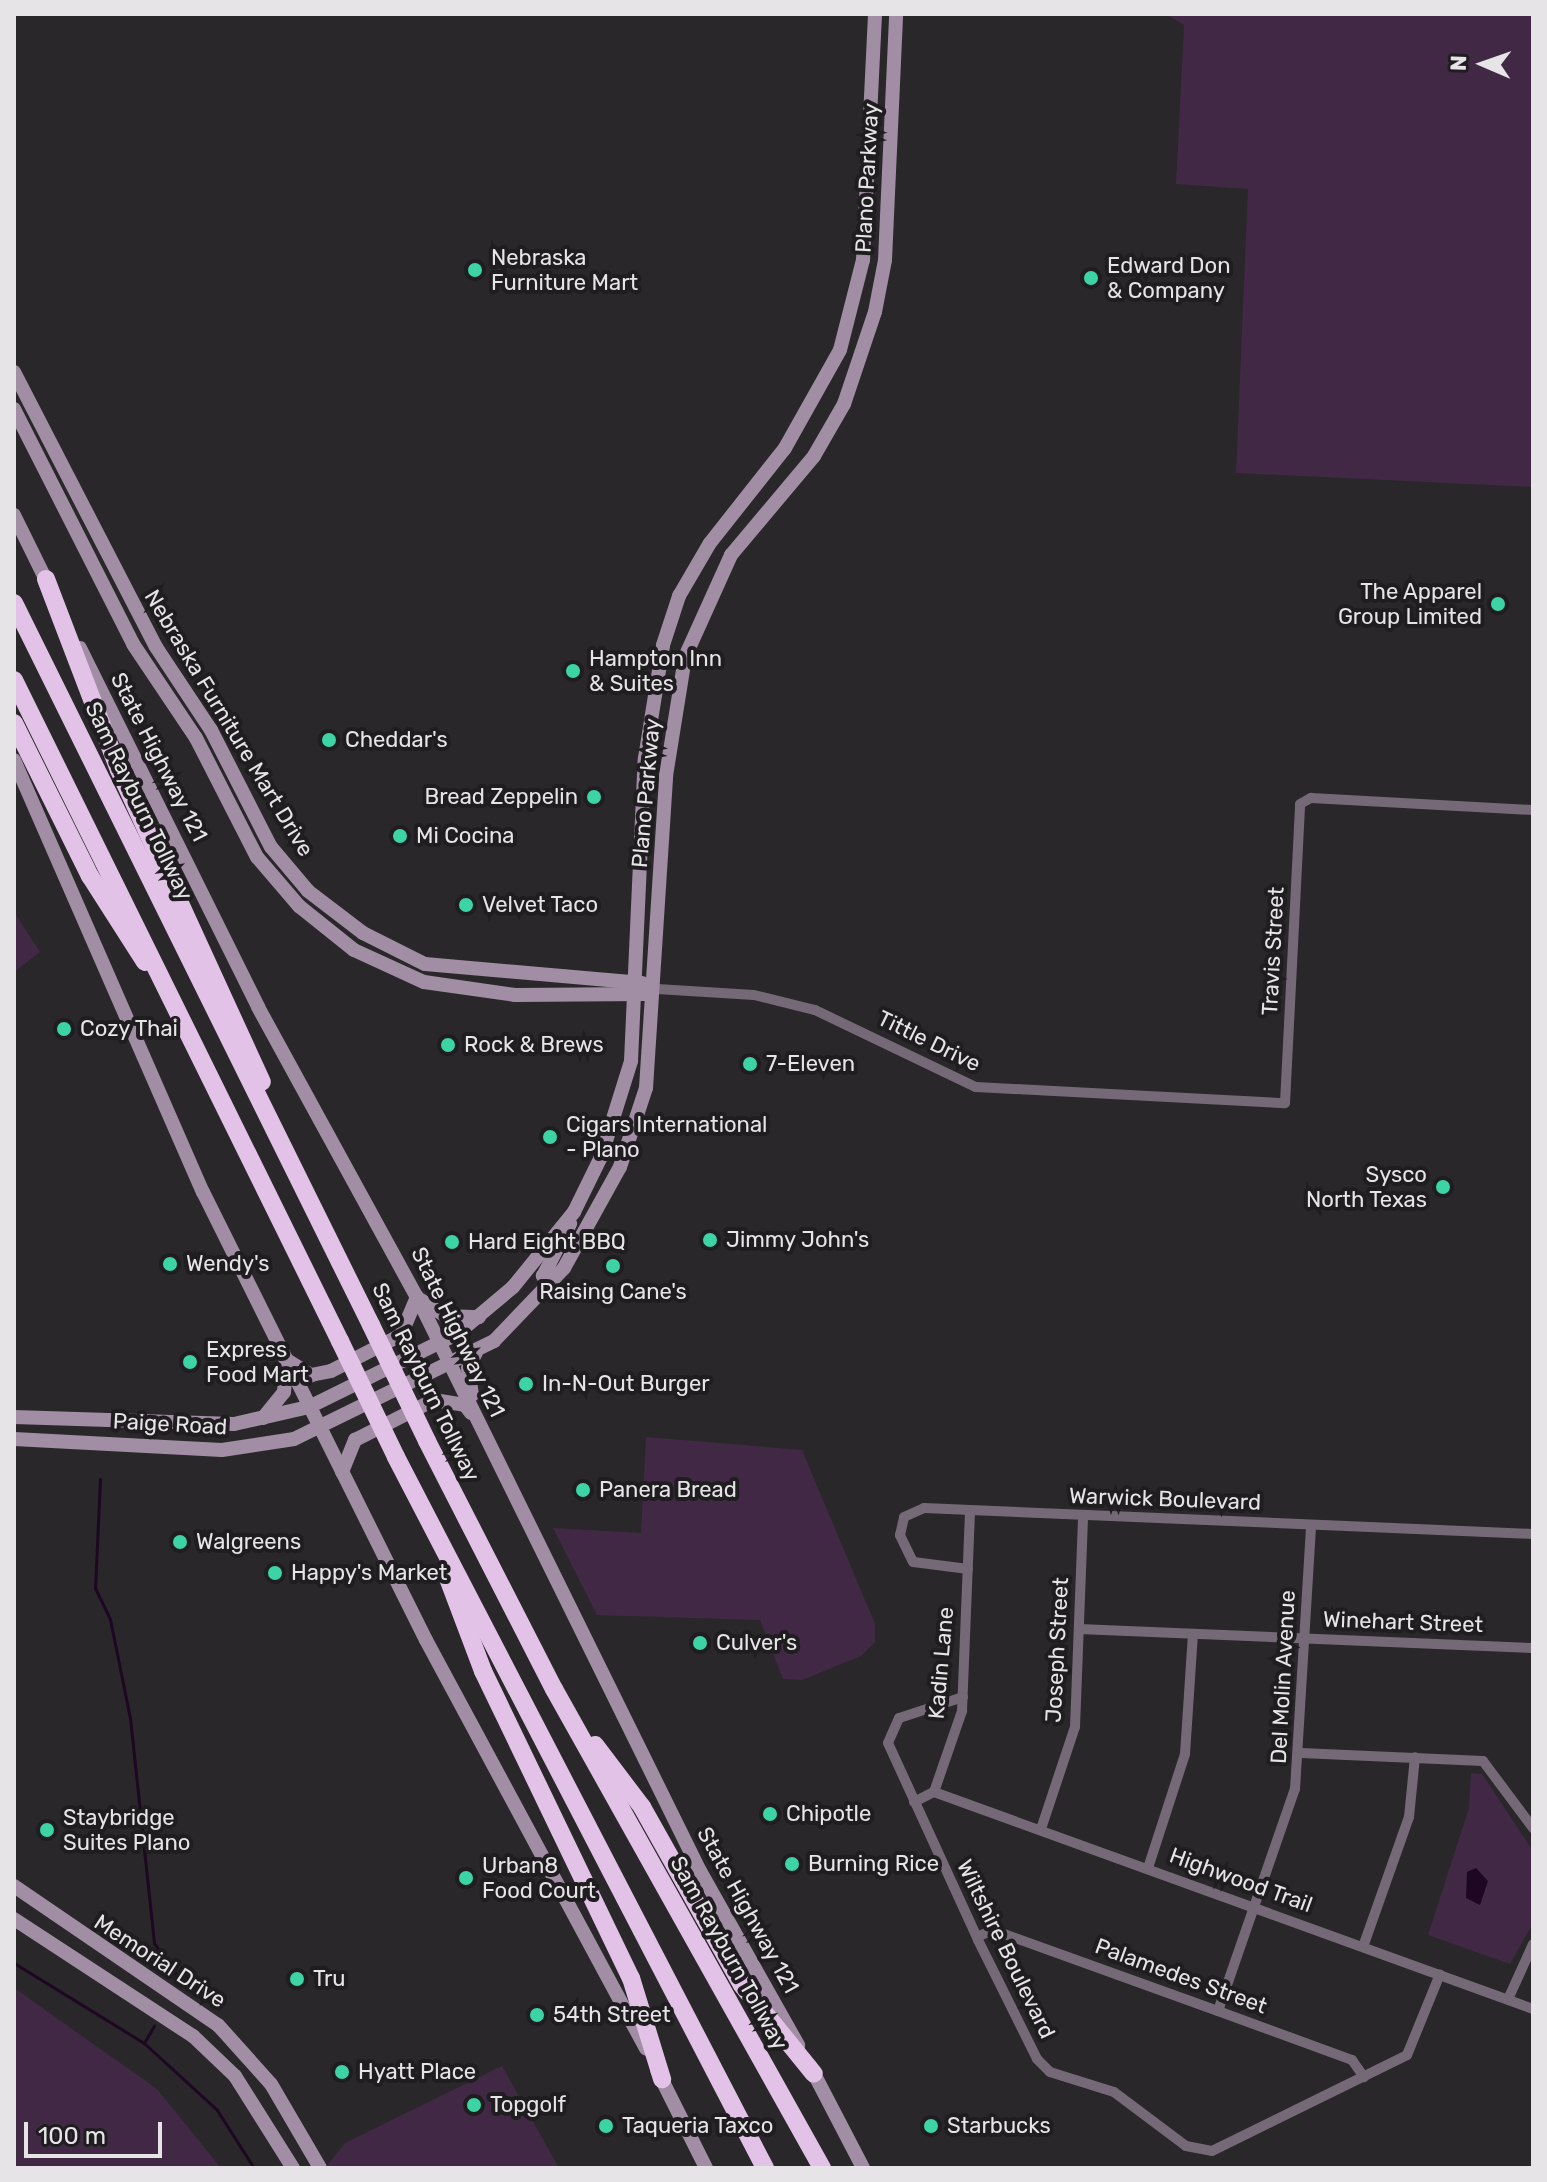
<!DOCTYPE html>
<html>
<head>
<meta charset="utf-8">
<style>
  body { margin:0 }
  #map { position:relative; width:1547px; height:2182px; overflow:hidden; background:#29272a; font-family:Rubik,sans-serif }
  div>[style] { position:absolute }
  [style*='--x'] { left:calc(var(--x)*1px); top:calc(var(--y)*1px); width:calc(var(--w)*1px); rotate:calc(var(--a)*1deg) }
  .green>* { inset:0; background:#412945 }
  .water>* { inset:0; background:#1e0722 }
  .stream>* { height:3px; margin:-1.5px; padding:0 1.5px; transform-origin:1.5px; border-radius:1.5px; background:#1e0722 }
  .street>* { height:10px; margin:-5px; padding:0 5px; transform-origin:5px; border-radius:5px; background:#756877 }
  .secondary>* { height:14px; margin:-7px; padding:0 7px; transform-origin:7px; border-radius:7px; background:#a18da4 }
  .highway>* { height:18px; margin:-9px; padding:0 9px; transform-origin:9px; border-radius:9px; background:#e2c2e7 }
  .highway-bridge>* { height:18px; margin:-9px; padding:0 9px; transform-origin:9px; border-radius:9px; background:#e2c2e7 }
  .dots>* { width:22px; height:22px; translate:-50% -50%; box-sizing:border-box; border:4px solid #201d20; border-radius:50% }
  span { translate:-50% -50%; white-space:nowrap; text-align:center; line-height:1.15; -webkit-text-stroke:8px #201d20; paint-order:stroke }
  .street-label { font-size:22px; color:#e6e4e6 }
  .poi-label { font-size:22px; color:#e6e4e6 }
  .left { translate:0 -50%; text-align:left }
  .right { translate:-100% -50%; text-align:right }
  .frame { position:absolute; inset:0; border:16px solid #e6e4e6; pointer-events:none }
  .north { position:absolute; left:1443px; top:24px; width:80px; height:80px; -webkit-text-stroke:6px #201d20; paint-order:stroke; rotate:272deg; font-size:22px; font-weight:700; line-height:32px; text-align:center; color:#e6e4e6 }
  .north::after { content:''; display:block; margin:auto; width:28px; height:36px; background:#e6e4e6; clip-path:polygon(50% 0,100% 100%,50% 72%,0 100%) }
  .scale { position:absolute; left:24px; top:2122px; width:138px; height:36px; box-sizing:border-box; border:4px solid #e6e4e6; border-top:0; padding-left:10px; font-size:24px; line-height:28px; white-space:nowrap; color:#e6e4e6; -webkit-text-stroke:6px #201d20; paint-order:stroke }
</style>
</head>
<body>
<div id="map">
  <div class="green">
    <div style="clip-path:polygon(1166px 14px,1533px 14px,1533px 487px,1236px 473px,1248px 189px,1176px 184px,1184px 25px)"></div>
    <div style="clip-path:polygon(14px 912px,40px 952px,14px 972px)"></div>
    <div style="clip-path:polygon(646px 1437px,802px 1450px,875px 1624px,875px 1642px,861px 1656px,802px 1680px,783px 1679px,760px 1620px,597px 1615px,553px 1528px,641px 1533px)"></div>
    <div style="clip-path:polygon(1471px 1773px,1482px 1774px,1533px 1851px,1533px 1923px,1510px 1964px,1428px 1935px,1469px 1808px)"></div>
    <div style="clip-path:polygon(14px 1988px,157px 2089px,221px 2168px,14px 2168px)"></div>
    <div style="clip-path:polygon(502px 2066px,559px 2168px,325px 2168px,345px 2143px)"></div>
  </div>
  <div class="water">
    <div style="clip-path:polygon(1476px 1868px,1488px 1881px,1480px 1905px,1466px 1898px,1467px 1872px)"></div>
  </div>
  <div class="stream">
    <div style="--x:100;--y:1479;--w:109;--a:92.6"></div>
    <div style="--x:95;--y:1588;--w:34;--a:64"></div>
    <div style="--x:110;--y:1619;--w:101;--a:78.6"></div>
    <div style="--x:130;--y:1718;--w:226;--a:83.9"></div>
    <div style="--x:154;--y:1943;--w:47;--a:54.6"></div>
    <div style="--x:14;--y:1963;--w:153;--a:31.6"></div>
    <div style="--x:144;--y:2043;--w:99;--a:42.5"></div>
    <div style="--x:217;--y:2110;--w:69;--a:57.5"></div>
    <div style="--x:144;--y:2043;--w:20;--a:-60"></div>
  </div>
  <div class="street">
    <div style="--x:657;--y:989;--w:97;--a:3.5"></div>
    <div style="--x:754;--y:995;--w:63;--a:13.8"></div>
    <div style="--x:815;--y:1010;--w:178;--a:25.6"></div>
    <div style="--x:976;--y:1087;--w:309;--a:3"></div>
    <div style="--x:1285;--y:1103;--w:299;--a:-87.1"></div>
    <div style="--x:1300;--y:804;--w:13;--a:-29"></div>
    <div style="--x:1311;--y:798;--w:222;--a:3.1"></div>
    <div style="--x:968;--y:1569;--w:55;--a:-172.7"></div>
    <div style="--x:913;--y:1562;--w:30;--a:-116"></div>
    <div style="--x:900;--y:1535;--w:18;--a:-77"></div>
    <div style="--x:904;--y:1517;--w:22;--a:-24"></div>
    <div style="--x:924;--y:1508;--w:610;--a:2.44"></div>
    <div style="--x:1079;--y:1629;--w:454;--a:2.4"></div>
    <div style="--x:963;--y:1697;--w:67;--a:161.8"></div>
    <div style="--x:899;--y:1718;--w:27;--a:114"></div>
    <div style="--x:888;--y:1743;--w:217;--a:65.4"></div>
    <div style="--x:978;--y:1940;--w:133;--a:63.6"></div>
    <div style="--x:1037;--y:2059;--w:18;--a:45"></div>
    <div style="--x:1050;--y:2072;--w:67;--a:17.4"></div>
    <div style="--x:1114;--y:2092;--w:90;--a:36.9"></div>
    <div style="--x:1186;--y:2146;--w:26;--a:11"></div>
    <div style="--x:1212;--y:2151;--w:217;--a:-26.2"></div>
    <div style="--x:1407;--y:2055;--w:87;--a:-67.8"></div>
    <div style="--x:1301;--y:1753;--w:182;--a:2.5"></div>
    <div style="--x:1483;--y:1761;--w:84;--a:53.3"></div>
    <div style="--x:934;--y:1792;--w:637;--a:19.91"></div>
    <div style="--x:914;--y:1802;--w:22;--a:-27"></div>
    <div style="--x:934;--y:1792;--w:86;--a:-70.9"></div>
    <div style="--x:962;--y:1711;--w:200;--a:-87.7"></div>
    <div style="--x:1041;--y:1829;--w:108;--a:-71.6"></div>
    <div style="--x:1075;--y:1727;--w:211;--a:-87.8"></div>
    <div style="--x:1148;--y:1868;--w:120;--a:-72"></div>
    <div style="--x:1185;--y:1754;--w:120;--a:-86.2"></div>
    <div style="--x:977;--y:1937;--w:17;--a:-24"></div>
    <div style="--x:993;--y:1930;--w:239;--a:19.8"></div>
    <div style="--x:1218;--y:2011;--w:143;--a:20.1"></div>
    <div style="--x:1352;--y:2060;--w:21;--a:55"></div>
    <div style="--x:1364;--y:1944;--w:135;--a:-70.5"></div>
    <div style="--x:1409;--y:1817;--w:60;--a:-84.3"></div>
    <div style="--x:1509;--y:1997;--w:58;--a:-65.6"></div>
    <div style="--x:1218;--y:2011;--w:235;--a:-70.9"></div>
    <div style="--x:1295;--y:1789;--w:264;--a:-86.5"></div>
  </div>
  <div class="secondary">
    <div style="--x:14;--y:372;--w:309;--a:62.7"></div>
    <div style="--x:156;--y:647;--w:100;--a:56.5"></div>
    <div style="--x:211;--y:730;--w:131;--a:62.9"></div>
    <div style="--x:271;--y:847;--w:57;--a:49.9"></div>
    <div style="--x:308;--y:891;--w:69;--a:37.4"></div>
    <div style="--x:363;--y:933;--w:69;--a:26.6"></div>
    <div style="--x:425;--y:964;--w:218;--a:5"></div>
    <div style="--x:14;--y:409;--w:263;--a:63.1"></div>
    <div style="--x:133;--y:644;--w:113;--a:56.2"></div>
    <div style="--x:196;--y:738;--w:134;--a:62.9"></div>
    <div style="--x:257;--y:857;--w:65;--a:49.4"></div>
    <div style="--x:299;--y:906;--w:70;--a:38.7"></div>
    <div style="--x:354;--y:950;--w:77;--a:24.6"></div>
    <div style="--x:424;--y:982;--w:92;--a:8.1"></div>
    <div style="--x:515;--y:995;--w:130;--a:-0.4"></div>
    <div style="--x:14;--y:515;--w:79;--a:63.8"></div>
    <div style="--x:80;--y:648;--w:401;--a:63.6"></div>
    <div style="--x:258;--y:1007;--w:331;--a:61.3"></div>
    <div style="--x:417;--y:1297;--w:640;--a:63.76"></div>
    <div style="--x:700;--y:1871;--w:200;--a:60.6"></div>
    <div style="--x:14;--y:760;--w:472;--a:66.4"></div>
    <div style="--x:203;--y:1192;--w:500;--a:63.54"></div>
    <div style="--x:426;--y:1640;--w:464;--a:61.7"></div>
    <div style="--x:551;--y:1287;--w:14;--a:-126"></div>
    <div style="--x:543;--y:1276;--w:59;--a:-62.6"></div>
    <div style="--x:421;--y:1300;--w:30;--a:33"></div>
    <div style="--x:446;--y:1316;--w:33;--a:2"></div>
    <div style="--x:285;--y:1359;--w:31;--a:32"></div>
    <div style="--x:311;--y:1375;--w:20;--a:-11"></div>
    <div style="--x:331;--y:1371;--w:79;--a:-27.2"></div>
    <div style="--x:401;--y:1335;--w:41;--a:-67.2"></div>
    <div style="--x:472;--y:1395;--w:27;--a:-98"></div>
    <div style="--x:468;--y:1368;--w:18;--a:-63"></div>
    <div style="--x:14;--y:1417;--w:220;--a:1.8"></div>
    <div style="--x:234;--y:1424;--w:77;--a:-12.8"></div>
    <div style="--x:309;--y:1407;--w:165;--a:-26.3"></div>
    <div style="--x:457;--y:1334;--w:73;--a:-40"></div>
    <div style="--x:513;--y:1287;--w:97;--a:-50.9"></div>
    <div style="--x:574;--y:1212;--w:61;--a:-63.9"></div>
    <div style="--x:601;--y:1157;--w:101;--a:-72.6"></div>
    <div style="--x:631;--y:1061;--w:303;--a:-87.4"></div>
    <div style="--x:645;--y:758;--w:114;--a:-80.9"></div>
    <div style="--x:663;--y:645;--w:52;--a:-71.9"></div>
    <div style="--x:679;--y:596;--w:61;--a:-59.7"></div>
    <div style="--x:710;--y:543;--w:121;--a:-51.7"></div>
    <div style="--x:785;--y:448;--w:112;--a:-60.7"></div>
    <div style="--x:840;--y:350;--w:93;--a:-75.7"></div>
    <div style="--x:863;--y:260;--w:246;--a:-87.2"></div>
    <div style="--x:263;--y:1418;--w:33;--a:-51"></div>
    <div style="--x:284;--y:1392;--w:25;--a:-85"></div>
    <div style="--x:14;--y:1439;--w:208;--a:3"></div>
    <div style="--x:222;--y:1450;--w:73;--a:-8.7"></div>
    <div style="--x:294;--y:1439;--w:223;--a:-26.1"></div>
    <div style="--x:494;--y:1341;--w:101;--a:-46.2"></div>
    <div style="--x:564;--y:1268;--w:115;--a:-61"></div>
    <div style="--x:620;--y:1167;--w:83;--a:-71.8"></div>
    <div style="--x:646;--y:1088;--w:313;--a:-86.3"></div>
    <div style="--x:666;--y:776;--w:121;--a:-80.9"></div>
    <div style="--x:685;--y:657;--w:112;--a:-65.7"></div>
    <div style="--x:731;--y:555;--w:129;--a:-50"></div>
    <div style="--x:814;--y:456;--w:60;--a:-60"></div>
    <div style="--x:844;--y:404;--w:97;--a:-71.4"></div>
    <div style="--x:875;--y:312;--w:53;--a:-79.1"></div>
    <div style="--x:885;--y:260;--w:246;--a:-87.4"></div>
    <div style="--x:342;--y:1472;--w:35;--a:-68"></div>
    <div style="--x:355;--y:1440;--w:89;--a:-26.9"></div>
    <div style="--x:434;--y:1400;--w:31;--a:9"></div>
    <div style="--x:465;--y:1405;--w:10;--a:53"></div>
    <div style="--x:14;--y:1886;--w:247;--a:34.3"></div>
    <div style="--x:218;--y:2025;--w:79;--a:48.1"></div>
    <div style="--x:271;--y:2084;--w:97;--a:59.7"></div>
    <div style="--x:14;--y:1919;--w:214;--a:33.2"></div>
    <div style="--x:193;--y:2036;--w:58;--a:43.6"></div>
    <div style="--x:235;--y:2076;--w:109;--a:57.8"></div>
    <div style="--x:810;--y:2066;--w:115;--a:62.5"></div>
    <div style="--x:657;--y:2070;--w:110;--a:63.4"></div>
  </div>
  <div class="highway">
    <div style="--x:46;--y:579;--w:204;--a:69.1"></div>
    <div style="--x:119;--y:770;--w:343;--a:65.4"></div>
    <div style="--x:14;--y:603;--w:805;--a:63.69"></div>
    <div style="--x:14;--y:680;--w:737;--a:63.75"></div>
    <div style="--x:14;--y:723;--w:171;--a:63.6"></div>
    <div style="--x:90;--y:876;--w:102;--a:57.4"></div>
    <div style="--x:427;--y:1441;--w:279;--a:62.9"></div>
    <div style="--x:554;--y:1689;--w:549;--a:60.77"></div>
    <div style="--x:396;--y:1457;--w:801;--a:62.57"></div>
    <div style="--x:446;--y:1573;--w:105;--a:69.3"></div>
    <div style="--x:483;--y:1671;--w:341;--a:64.3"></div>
    <div style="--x:631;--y:1978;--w:106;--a:72.9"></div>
    <div style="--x:595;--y:1745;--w:78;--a:52.8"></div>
    <div style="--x:642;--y:1807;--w:204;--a:60.7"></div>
    <div style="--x:742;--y:1985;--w:114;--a:51"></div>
  </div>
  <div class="highway-bridge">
    <div style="--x:371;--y:1325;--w:129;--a:64.2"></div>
    <div style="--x:340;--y:1341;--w:129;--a:64.2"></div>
  </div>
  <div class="dots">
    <div style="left:475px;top:270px;background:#3cd4a4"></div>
    <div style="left:1091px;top:278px;background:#3cd4a4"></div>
    <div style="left:1498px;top:604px;background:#3cd4a4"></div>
    <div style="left:573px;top:671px;background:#3cd4a4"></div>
    <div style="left:329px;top:740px;background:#3cd4a4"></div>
    <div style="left:594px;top:797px;background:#3cd4a4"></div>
    <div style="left:400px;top:836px;background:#3cd4a4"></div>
    <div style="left:466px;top:905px;background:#3cd4a4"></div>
    <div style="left:64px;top:1029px;background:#3cd4a4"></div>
    <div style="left:448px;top:1045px;background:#3cd4a4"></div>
    <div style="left:750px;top:1064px;background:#3cd4a4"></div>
    <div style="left:550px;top:1137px;background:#3cd4a4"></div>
    <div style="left:1443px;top:1187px;background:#3cd4a4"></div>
    <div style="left:710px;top:1240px;background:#3cd4a4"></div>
    <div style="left:452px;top:1242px;background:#3cd4a4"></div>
    <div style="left:170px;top:1264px;background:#3cd4a4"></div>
    <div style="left:613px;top:1266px;background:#3cd4a4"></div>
    <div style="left:190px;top:1362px;background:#3cd4a4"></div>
    <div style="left:526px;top:1384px;background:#3cd4a4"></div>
    <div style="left:583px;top:1490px;background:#3cd4a4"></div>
    <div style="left:180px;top:1542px;background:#3cd4a4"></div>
    <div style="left:275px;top:1573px;background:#3cd4a4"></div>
    <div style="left:700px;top:1643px;background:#3cd4a4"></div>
    <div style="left:770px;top:1814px;background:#3cd4a4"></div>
    <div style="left:47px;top:1830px;background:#3cd4a4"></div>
    <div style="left:792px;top:1864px;background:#3cd4a4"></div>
    <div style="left:466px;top:1878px;background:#3cd4a4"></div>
    <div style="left:297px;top:1979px;background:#3cd4a4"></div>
    <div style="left:537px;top:2015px;background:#3cd4a4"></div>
    <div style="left:342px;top:2072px;background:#3cd4a4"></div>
    <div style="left:474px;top:2105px;background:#3cd4a4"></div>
    <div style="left:606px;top:2126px;background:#3cd4a4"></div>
    <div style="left:931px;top:2126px;background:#3cd4a4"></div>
  </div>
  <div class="street-label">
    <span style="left:867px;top:178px;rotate:-87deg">Plano Parkway</span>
    <span style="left:229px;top:723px;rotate:59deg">Nebraska Furniture Mart Drive</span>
    <span style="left:159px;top:757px;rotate:63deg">State Highway 121</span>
    <span style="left:646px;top:793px;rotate:-85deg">Plano Parkway</span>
    <span style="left:139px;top:801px;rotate:64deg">Sam Rayburn Tollway</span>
    <span style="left:1273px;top:951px;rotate:-87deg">Travis Street</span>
    <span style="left:929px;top:1041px;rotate:26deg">Tittle Drive</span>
    <span style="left:458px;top:1332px;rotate:64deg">State Highway 121</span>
    <span style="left:426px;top:1382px;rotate:64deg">Sam Rayburn Tollway</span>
    <span style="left:170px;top:1424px;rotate:3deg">Paige Road</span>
    <span style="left:1165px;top:1499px;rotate:2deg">Warwick Boulevard</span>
    <span style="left:1403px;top:1622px;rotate:2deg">Winehart Street</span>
    <span style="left:1057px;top:1650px;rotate:-87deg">Joseph Street</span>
    <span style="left:941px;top:1663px;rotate:-85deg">Kadin Lane</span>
    <span style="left:1283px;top:1677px;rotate:-87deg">Del Molin Avenue</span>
    <span style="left:1241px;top:1880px;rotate:20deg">Highwood Trail</span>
    <span style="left:748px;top:1910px;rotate:61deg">State Highway 121</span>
    <span style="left:1006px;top:1949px;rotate:64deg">Wiltshire Boulevard</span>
    <span style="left:729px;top:1953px;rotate:61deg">Sam Rayburn Tollway</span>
    <span style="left:160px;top:1961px;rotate:33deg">Memorial Drive</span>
    <span style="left:1181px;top:1976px;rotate:20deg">Palamedes Street</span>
  </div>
  <div class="poi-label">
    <span class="left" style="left:491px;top:270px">Nebraska<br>Furniture Mart</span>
    <span class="left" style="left:1107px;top:278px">Edward Don<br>&amp; Company</span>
    <span class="right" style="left:1482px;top:604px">The Apparel<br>Group Limited</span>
    <span class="left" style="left:589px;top:671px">Hampton Inn<br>&amp; Suites</span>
    <span class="left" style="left:345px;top:740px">Cheddar's</span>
    <span class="right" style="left:578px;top:797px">Bread Zeppelin</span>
    <span class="left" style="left:416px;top:836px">Mi Cocina</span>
    <span class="left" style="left:482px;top:905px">Velvet Taco</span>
    <span class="left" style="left:80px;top:1029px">Cozy Thai</span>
    <span class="left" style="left:464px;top:1045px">Rock &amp; Brews</span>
    <span class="left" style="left:766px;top:1064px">7-Eleven</span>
    <span class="left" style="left:566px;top:1137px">Cigars International<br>- Plano</span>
    <span class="right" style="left:1427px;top:1187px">Sysco<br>North Texas</span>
    <span class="left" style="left:726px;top:1240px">Jimmy John's</span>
    <span class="left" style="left:468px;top:1242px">Hard Eight BBQ</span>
    <span class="left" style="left:186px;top:1264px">Wendy's</span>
    <span style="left:613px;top:1292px">Raising Cane's</span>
    <span class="left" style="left:206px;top:1362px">Express<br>Food Mart</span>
    <span class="left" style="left:542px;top:1384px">In-N-Out Burger</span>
    <span class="left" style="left:599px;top:1490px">Panera Bread</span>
    <span class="left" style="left:196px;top:1542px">Walgreens</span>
    <span class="left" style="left:291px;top:1573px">Happy's Market</span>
    <span class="left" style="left:716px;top:1643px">Culver's</span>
    <span class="left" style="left:786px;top:1814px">Chipotle</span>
    <span class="left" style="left:63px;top:1830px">Staybridge<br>Suites Plano</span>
    <span class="left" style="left:808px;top:1864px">Burning Rice</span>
    <span class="left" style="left:482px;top:1878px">Urban8<br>Food Court</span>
    <span class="left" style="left:313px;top:1979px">Tru</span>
    <span class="left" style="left:553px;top:2015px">54th Street</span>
    <span class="left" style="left:358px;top:2072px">Hyatt Place</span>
    <span class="left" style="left:490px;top:2105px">Topgolf</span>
    <span class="left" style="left:622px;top:2126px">Taqueria Taxco</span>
    <span class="left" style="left:947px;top:2126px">Starbucks</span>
  </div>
  <div class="frame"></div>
  <div class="north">N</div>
  <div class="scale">100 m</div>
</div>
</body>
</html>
